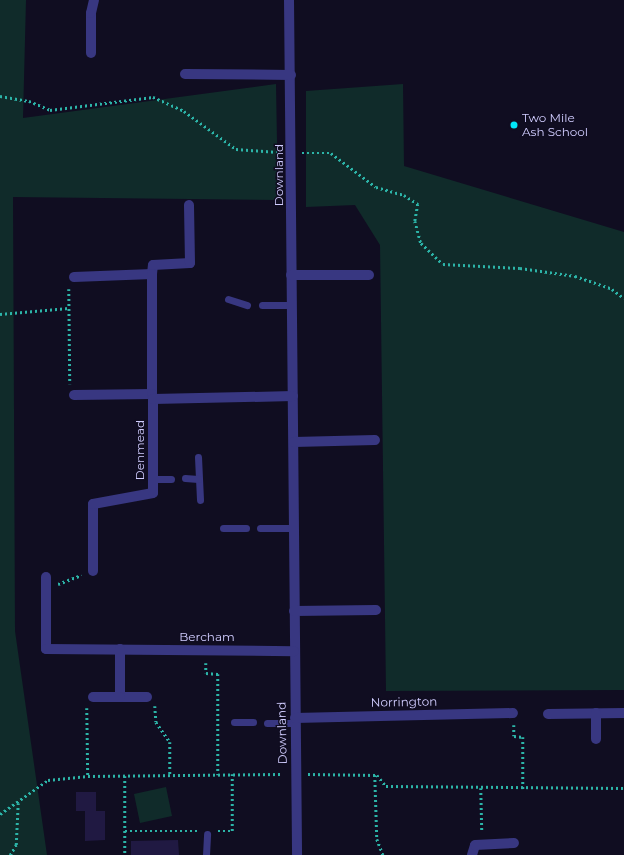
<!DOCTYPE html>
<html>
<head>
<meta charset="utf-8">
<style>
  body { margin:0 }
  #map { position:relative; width:624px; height:855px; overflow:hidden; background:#100d21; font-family:Montserrat,sans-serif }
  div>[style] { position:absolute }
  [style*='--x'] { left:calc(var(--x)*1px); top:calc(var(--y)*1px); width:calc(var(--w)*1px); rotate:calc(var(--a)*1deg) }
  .green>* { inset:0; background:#102b2a }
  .building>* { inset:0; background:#201942 }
  .path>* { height:2.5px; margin-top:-1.25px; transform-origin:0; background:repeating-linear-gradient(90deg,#2cb4a8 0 2px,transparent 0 5px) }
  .service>* { height:7px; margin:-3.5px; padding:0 3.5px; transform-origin:3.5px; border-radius:3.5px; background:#383781 }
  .minor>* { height:10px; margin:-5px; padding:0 5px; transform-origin:5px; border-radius:5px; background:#383781 }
  .dots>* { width:11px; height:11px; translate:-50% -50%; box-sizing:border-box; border:2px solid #100d21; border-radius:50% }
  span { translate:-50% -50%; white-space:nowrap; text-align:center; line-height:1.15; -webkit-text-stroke:3px #100d21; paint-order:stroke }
  .poi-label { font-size:12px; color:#d1cdff }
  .left { translate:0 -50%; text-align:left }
  .street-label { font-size:12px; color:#d1cdff }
</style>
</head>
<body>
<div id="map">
  <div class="green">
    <div style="clip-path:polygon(0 0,26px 0,23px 118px,276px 84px,278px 200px,13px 197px,15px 631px,47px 855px,0 855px)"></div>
    <div style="clip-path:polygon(403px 84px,404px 166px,624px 232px,624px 690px,386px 691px,380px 245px,355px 205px,306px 207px,306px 91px)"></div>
    <div style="clip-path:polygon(166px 787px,172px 816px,140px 823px,134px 794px)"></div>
  </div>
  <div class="building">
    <div style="clip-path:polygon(76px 792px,96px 792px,96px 811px,105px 811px,105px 840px,85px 841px,85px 811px,76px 811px)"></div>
    <div style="clip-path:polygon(178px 840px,179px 855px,131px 855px,131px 841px)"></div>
  </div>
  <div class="path">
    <div style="--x:0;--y:96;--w:29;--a:10"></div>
    <div style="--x:29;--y:101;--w:23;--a:23"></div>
    <div style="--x:50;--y:110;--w:104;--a:-7.2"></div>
    <div style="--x:153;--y:97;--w:34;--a:24"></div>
    <div style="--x:184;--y:111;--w:64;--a:36.2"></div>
    <div style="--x:236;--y:149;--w:42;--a:4.1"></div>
    <div style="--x:302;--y:153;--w:29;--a:0"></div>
    <div style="--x:331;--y:153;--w:56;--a:37.1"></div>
    <div style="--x:376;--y:187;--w:29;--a:16"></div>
    <div style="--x:404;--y:195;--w:17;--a:33"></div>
    <div style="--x:418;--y:204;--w:17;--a:100"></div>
    <div style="--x:415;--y:221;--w:23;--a:75"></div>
    <div style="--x:421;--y:243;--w:30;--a:44"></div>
    <div style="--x:443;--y:264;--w:77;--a:3"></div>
    <div style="--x:520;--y:268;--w:56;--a:8.3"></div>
    <div style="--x:575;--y:276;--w:39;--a:19"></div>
    <div style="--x:612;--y:289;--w:15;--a:37"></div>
    <div style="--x:69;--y:289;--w:95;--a:89.4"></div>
    <div style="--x:0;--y:314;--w:69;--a:-5"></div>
    <div style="--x:58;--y:584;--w:25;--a:-21"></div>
    <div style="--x:206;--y:663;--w:10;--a:90"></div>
    <div style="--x:206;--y:673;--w:12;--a:5"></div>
    <div style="--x:218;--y:674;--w:101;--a:90"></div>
    <div style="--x:155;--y:706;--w:16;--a:86"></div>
    <div style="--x:156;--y:722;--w:24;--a:55"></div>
    <div style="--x:170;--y:742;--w:33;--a:90"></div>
    <div style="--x:87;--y:708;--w:68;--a:89.2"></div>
    <div style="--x:514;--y:725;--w:11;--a:90"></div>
    <div style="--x:514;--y:736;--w:9;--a:6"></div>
    <div style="--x:523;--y:737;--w:52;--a:90"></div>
    <div style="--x:308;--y:774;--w:69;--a:0.8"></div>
    <div style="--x:377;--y:775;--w:14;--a:51"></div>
    <div style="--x:386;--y:786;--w:238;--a:0.5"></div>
    <div style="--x:375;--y:775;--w:64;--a:88.2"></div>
    <div style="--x:377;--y:839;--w:17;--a:69"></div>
    <div style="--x:125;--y:776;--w:79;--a:90"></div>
    <div style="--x:481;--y:788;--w:43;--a:88.7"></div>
    <div style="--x:0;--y:814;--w:59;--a:-35.3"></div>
    <div style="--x:48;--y:780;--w:40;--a:-5.7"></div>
    <div style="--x:88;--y:776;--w:195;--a:-0.6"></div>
    <div style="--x:125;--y:831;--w:72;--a:0"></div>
    <div style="--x:218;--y:831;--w:14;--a:0"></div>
    <div style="--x:232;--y:831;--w:57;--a:-90"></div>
    <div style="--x:10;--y:855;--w:12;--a:-59"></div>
    <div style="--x:16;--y:845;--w:42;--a:-87.3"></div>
  </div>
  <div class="service">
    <div style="--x:228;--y:299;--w:20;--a:18"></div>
    <div style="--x:262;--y:305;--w:30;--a:0"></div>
    <div style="--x:198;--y:457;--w:43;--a:87.3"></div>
    <div style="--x:185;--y:478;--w:13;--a:4"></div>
    <div style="--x:153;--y:479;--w:18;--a:0"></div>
    <div style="--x:223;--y:528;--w:23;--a:0"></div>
    <div style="--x:260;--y:528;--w:34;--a:0"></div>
    <div style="--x:234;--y:722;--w:19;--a:0"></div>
    <div style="--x:267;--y:723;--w:28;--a:0"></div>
    <div style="--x:206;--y:855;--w:21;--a:-87"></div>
  </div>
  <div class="minor">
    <div style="--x:289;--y:0;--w:855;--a:89.46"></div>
    <div style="--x:91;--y:53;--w:40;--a:-90"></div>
    <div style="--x:91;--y:13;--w:13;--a:-77"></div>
    <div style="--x:185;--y:74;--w:106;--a:0.5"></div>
    <div style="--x:152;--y:274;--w:9;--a:-84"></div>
    <div style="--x:153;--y:265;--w:37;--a:-3"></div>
    <div style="--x:190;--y:263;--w:58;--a:-91"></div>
    <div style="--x:291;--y:275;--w:78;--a:0"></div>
    <div style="--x:74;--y:277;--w:78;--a:-2.2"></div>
    <div style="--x:152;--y:274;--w:120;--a:90"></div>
    <div style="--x:74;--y:395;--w:78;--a:-0.7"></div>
    <div style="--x:152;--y:394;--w:5;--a:79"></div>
    <div style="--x:294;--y:442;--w:81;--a:-1.4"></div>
    <div style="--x:93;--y:571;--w:67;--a:-90"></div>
    <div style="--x:93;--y:504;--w:61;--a:-10.4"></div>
    <div style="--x:153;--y:493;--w:94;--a:-90"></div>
    <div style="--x:153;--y:399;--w:140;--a:-1.2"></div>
    <div style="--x:46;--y:577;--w:72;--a:90"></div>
    <div style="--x:46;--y:649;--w:248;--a:0.5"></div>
    <div style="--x:294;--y:611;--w:82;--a:-0.7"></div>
    <div style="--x:120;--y:649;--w:48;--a:90"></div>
    <div style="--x:120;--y:697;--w:27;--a:0"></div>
    <div style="--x:93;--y:697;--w:27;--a:0"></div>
    <div style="--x:548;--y:714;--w:76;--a:-0.8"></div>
    <div style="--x:295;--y:718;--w:218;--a:-1.3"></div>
    <div style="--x:596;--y:739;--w:26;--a:-90"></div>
    <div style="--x:472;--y:855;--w:10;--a:-73"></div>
    <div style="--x:475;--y:845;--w:39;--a:-3"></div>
  </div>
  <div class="dots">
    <div style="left:514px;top:125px;background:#00e6f8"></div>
  </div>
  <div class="poi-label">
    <span class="left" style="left:522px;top:125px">Two Mile<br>Ash School</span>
  </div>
  <div class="street-label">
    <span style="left:279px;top:175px;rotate:-90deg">Downland</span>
    <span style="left:140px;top:450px;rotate:-90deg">Denmead</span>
    <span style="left:207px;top:637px">Bercham</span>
    <span style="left:404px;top:702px;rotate:-1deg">Norrington</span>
    <span style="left:282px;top:733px;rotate:-91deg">Downland</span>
  </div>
</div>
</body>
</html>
